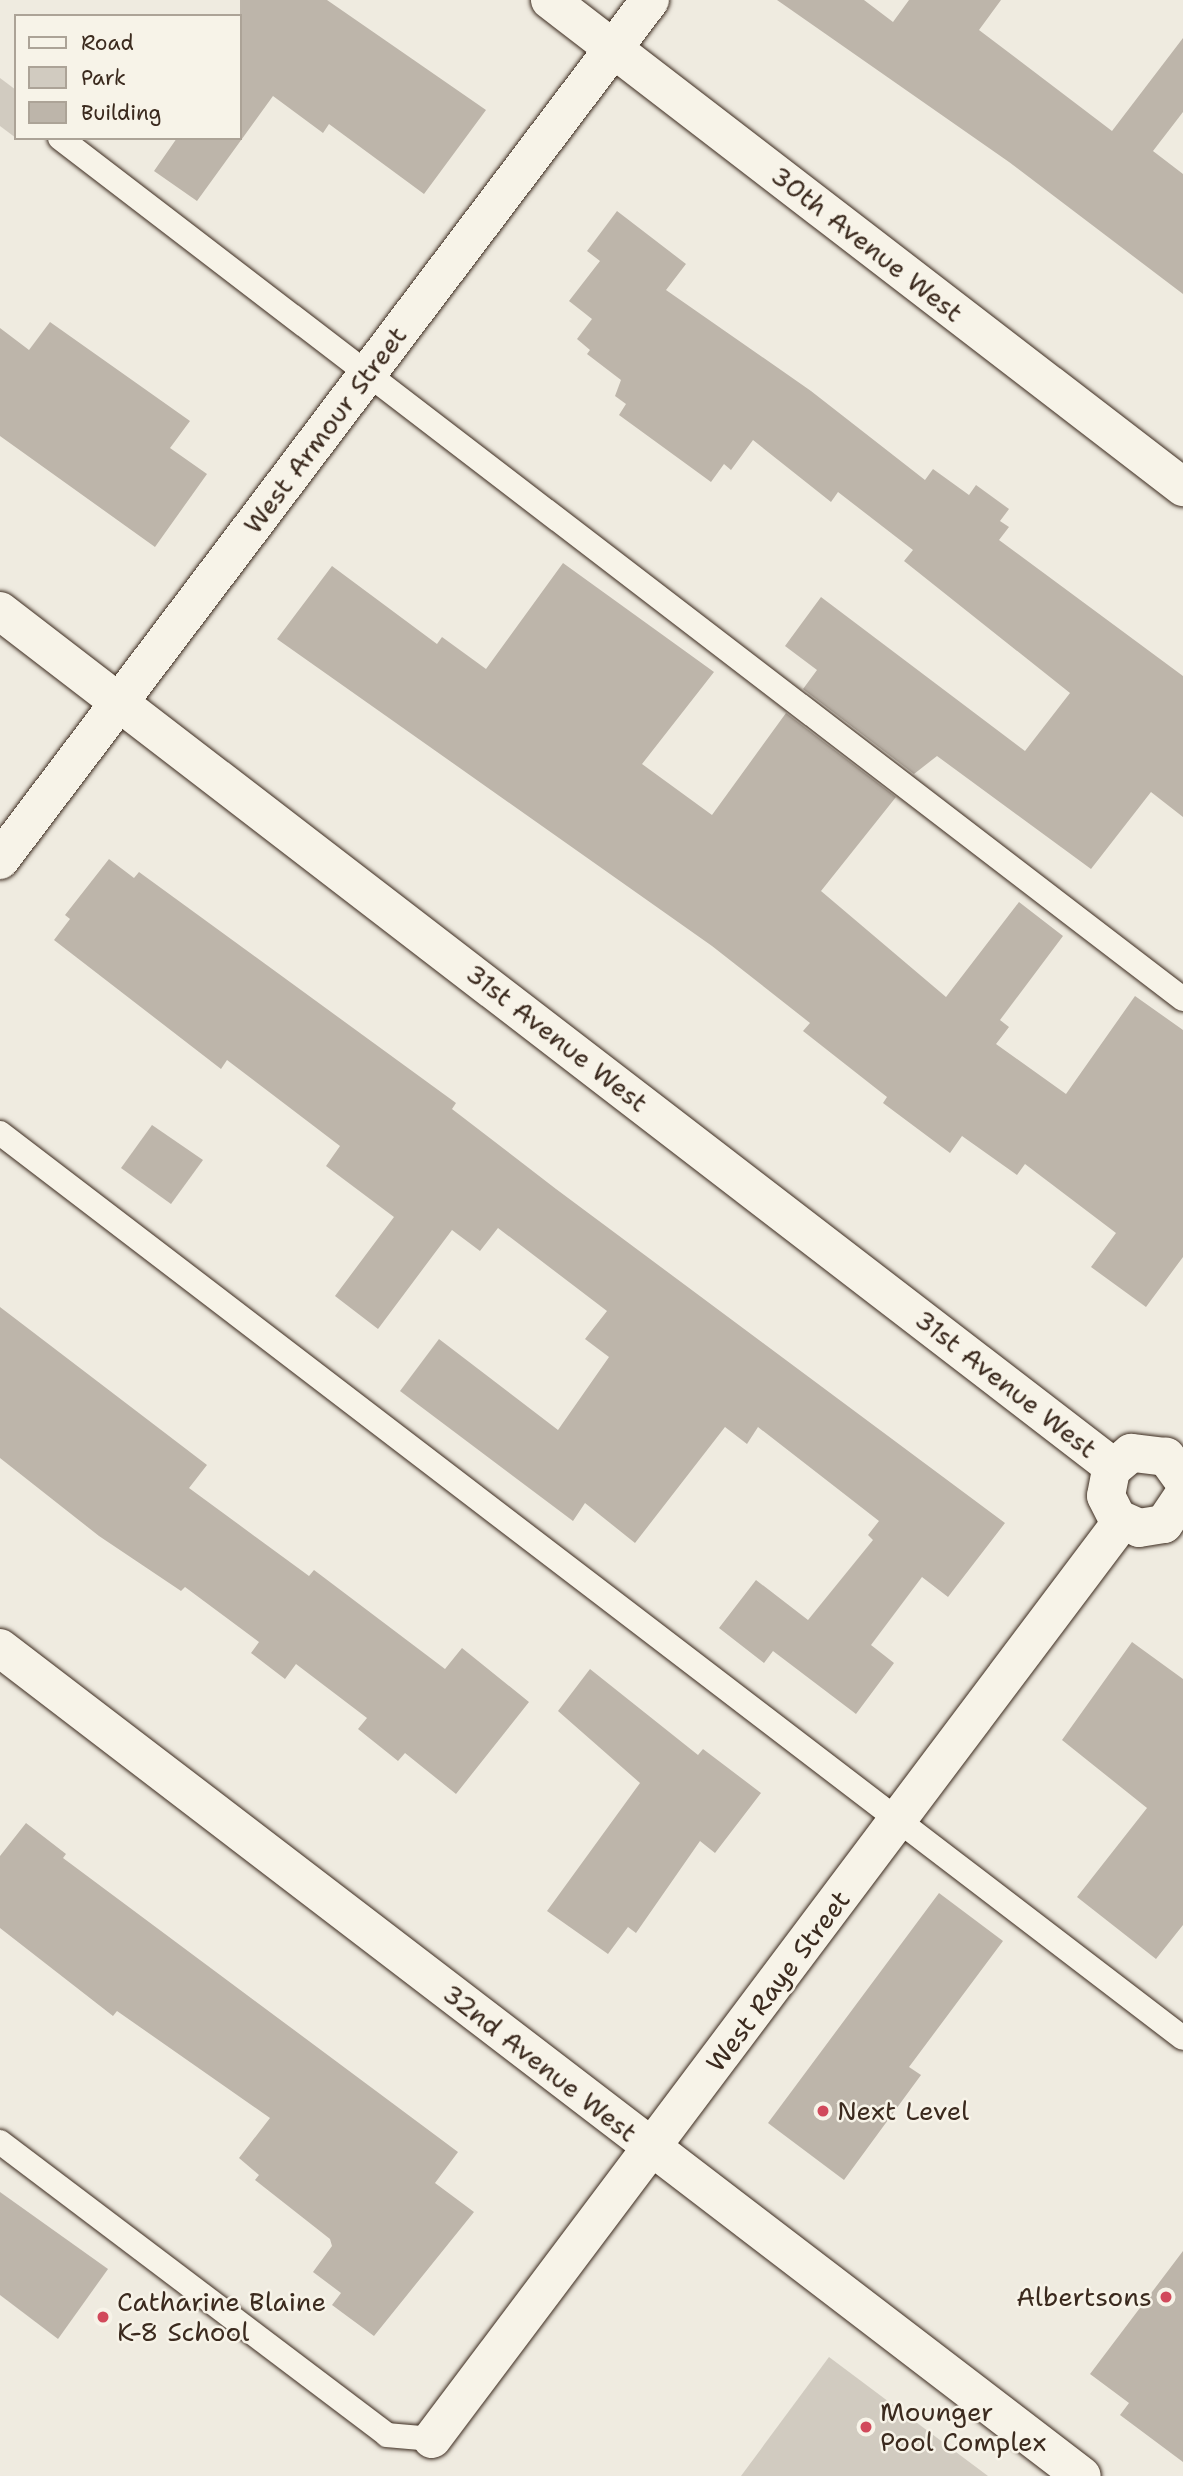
<!DOCTYPE html>
<html>
<head>
<meta charset="utf-8">
<style>
  body { margin:0 }
  #map { position:relative; width:1183px; height:2476px; overflow:hidden; background:#efebe0; font-family:"Shantell Sans",sans-serif }
  div>[style] { position:absolute }
  [style*='--x'] { left:calc(var(--x)*1px); top:calc(var(--y)*1px); width:calc(var(--w)*1px); rotate:calc(var(--a)*1deg) }
  .green>* { inset:0; background:#d1cbc0 }
  .building>* { inset:0; background:#bdb5aa }
  .roads { filter:drop-shadow(0 0 2px #3b2a1e) drop-shadow(0 0 2px #3b2a1e) }
  .lane>* { height:24px; margin:-12px; padding:0 12px; transform-origin:12px; border-radius:12px; background:#f7f3e8 }
  .street>* { height:38px; margin:-19px; padding:0 19px; transform-origin:19px; border-radius:19px; background:#f7f3e8 }
  .secondary>* { height:38px; margin:-19px; padding:0 19px; transform-origin:19px; border-radius:19px; background:#f7f3e8 }
  .dots>* { width:19px; height:19px; translate:-50% -50%; box-sizing:border-box; border:4px solid #f7f3e8; border-radius:50% }
  span { translate:-50% -50%; white-space:nowrap; text-align:center; line-height:1.15; -webkit-text-stroke:5px #f7f3e8; paint-order:stroke }
  .street-label { font-size:26px; color:#3b2a1e }
  .poi-label { font-size:26px; color:#3b2a1e }
  .left { translate:0 -50%; text-align:left }
  .right { translate:-100% -50%; text-align:right }
  .legend { position:absolute; left:14px; top:14px; width:228px; height:126px; box-sizing:border-box; background:#f7f3e8; border:2px solid #aca397; margin:0; padding:9px 12px; list-style:none; font-size:21px; color:#3b2a1e }
  .legend li { display:flex; align-items:center; gap:14px; height:35px }
  .legend b { width:35px; border:2px solid #aca397 }
</style>
</head>
<body>
<div id="map">
  <div class="green">
    <div style="clip-path:polygon(0 78px,16px 90px,16px 138px,0 126px)"></div>
    <div style="clip-path:polygon(829px 2357px,988px 2476px,741px 2476px)"></div>
  </div>
  <div class="building">
    <div style="clip-path:polygon(240px 0,327px 0,486px 110px,424px 194px,329px 124px,323px 133px,273px 96px,197px 201px,154px 171px,177px 138px,240px 138px)"></div>
    <div style="clip-path:polygon(777px 0,864px 0,893px 22px,909px 0,1001px 0,979px 30px,1112px 131px,1183px 38px,1183px 112px,1153px 151px,1183px 174px,1183px 294px,1009px 162px)"></div>
    <div style="clip-path:polygon(617px 211px,686px 264px,666px 290px,811px 391px,925px 480px,933px 469px,969px 495px,976px 485px,1009px 509px,1000px 521px,1009px 527px,999px 540px,1183px 676px,1183px 817px,1151px 792px,1091px 869px,937px 756px,914px 774px,803px 689px,817px 670px,785px 646px,821px 597px,1025px 751px,1070px 693px,904px 561px,913px 550px,838px 492px,831px 502px,753px 440px,731px 470px,724px 464px,711px 482px,619px 415px,626px 404px,615px 396px,621px 380px,587px 354px,590px 350px,577px 339px,592px 319px,569px 301px,600px 261px,587px 251px)"></div>
    <div style="clip-path:polygon(50px 322px,190px 421px,170px 448px,207px 474px,155px 547px,0 436px,0 328px,29px 350px)"></div>
    <div style="clip-path:polygon(563px 563px,714px 672px,642px 764px,712px 815px,786px 713px,896px 797px,821px 891px,946px 997px,1019px 902px,1063px 936px,1000px 1020px,1009px 1027px,996px 1044px,1066px 1094px,1135px 996px,1183px 1030px,1183px 1257px,1146px 1307px,1091px 1267px,1116px 1233px,1025px 1164px,1017px 1175px,962px 1136px,950px 1153px,883px 1103px,887px 1097px,803px 1031px,810px 1023px,712px 946px,277px 639px,332px 566px,437px 644px,442px 637px,486px 669px)"></div>
    <div style="clip-path:polygon(109px 859px,134px 878px,139px 872px,456px 1103px,452px 1109px,556px 1189px,1005px 1523px,948px 1597px,922px 1577px,871px 1645px,894px 1663px,856px 1714px,773px 1651px,764px 1663px,719px 1628px,756px 1580px,808px 1620px,873px 1540px,868px 1535px,879px 1521px,758px 1427px,747px 1444px,725px 1427px,635px 1543px,585px 1503px,573px 1521px,400px 1391px,439px 1339px,558px 1430px,609px 1357px,585px 1339px,607px 1311px,498px 1228px,480px 1251px,452px 1230px,378px 1329px,335px 1296px,394px 1217px,326px 1166px,340px 1146px,227px 1060px,221px 1069px,54px 940px,70px 919px,65px 915px)"></div>
    <div style="clip-path:polygon(152px 1125px,203px 1160px,171px 1204px,121px 1168px)"></div>
    <div style="clip-path:polygon(0 1307px,207px 1465px,189px 1488px,309px 1576px,314px 1570px,445px 1669px,462px 1648px,529px 1702px,456px 1794px,405px 1753px,398px 1761px,358px 1729px,367px 1718px,296px 1664px,285px 1679px,251px 1653px,259px 1642px,185px 1587px,181px 1591px,99px 1536px,0 1458px)"></div>
    <div style="clip-path:polygon(1132px 1642px,1183px 1679px,1183px 1925px,1156px 1959px,1077px 1897px,1147px 1808px,1062px 1740px)"></div>
    <div style="clip-path:polygon(590px 1669px,698px 1755px,703px 1749px,761px 1793px,715px 1853px,700px 1841px,636px 1933px,628px 1927px,608px 1954px,547px 1911px,640px 1783px,558px 1711px)"></div>
    <div style="clip-path:polygon(26px 1823px,66px 1854px,63px 1858px,458px 2152px,435px 2183px,474px 2212px,374px 2336px,332px 2305px,341px 2293px,313px 2272px,332px 2246px,330px 2239px,255px 2180px,259px 2175px,239px 2158px,270px 2118px,117px 2011px,113px 2016px,0 1928px,0 1856px)"></div>
    <div style="clip-path:polygon(939px 1893px,1003px 1941px,909px 2067px,921px 2075px,844px 2180px,768px 2123px)"></div>
    <div style="clip-path:polygon(0 2192px,108px 2269px,58px 2339px,0 2295px)"></div>
    <div style="clip-path:polygon(1183px 2251px,1183px 2462px,1120px 2415px,1129px 2403px,1090px 2374px)"></div>
  </div>
  <div class="roads">
    <div class="lane">
      <div style="--x:60;--y:138;--w:1415;--a:37.48"></div>
      <div style="--x:0;--y:1133;--w:1489;--a:37.42"></div>
      <div style="--x:0;--y:2142;--w:485;--a:37.1"></div>
      <div style="--x:387;--y:2435;--w:45;--a:5.1"></div>
    </div>
    <div class="street">
      <div style="--x:550;--y:0;--w:799;--a:37.57"></div>
      <div style="--x:0;--y:611;--w:1404;--a:37.56"></div>
      <div style="--x:0;--y:860;--w:1078;--a:-52.92"></div>
      <div style="--x:1183;--y:1480;--w:29;--a:-126"></div>
      <div style="--x:1166;--y:1457;--w:35;--a:-173"></div>
      <div style="--x:1131;--y:1453;--w:26;--a:140"></div>
      <div style="--x:1111;--y:1470;--w:26;--a:101"></div>
      <div style="--x:1106;--y:1496;--w:25;--a:63"></div>
      <div style="--x:1117;--y:1518;--w:24;--a:24"></div>
      <div style="--x:1139;--y:1528;--w:25;--a:-9"></div>
      <div style="--x:1164;--y:1524;--w:34;--a:-56"></div>
      <div style="--x:432;--y:2439;--w:1148;--a:-53.07"></div>
    </div>
    <div class="secondary">
      <div style="--x:0;--y:1648;--w:1362;--a:37.43"></div>
    </div>
  </div>
  <div class="dots">
    <div style="left:823px;top:2111px;background:#d1495b"></div>
    <div style="left:1166px;top:2297px;background:#d1495b"></div>
    <div style="left:103px;top:2317px;background:#d1495b"></div>
    <div style="left:866px;top:2427px;background:#d1495b"></div>
  </div>
  <div class="street-label">
    <span style="left:867px;top:244px;rotate:38deg">30th Avenue West</span>
    <span style="left:325px;top:430px;rotate:-53deg">West Armour Street</span>
    <span style="left:557px;top:1038px;rotate:38deg">31st Avenue West</span>
    <span style="left:1006px;top:1384px;rotate:38deg">31st Avenue West</span>
    <span style="left:778px;top:1981px;rotate:-53deg">West Raye Street</span>
    <span style="left:540px;top:2063px;rotate:38deg">32nd Avenue West</span>
  </div>
  <div class="poi-label">
    <span class="left" style="left:837px;top:2111px">Next Level</span>
    <span class="right" style="left:1152px;top:2297px">Albertsons</span>
    <span class="left" style="left:117px;top:2317px">Catharine Blaine<br>K-8 School</span>
    <span class="left" style="left:880px;top:2427px">Mounger<br>Pool Complex</span>
  </div>
  <ul class="legend">
  <li><b style="height:9px;background:#f7f3e8"></b>Road</li>
  <li><b style="height:19px;background:#d1cbc0"></b>Park</li>
  <li><b style="height:19px;background:#bdb5aa"></b>Building</li>
  </ul>
</div>
</body>
</html>
